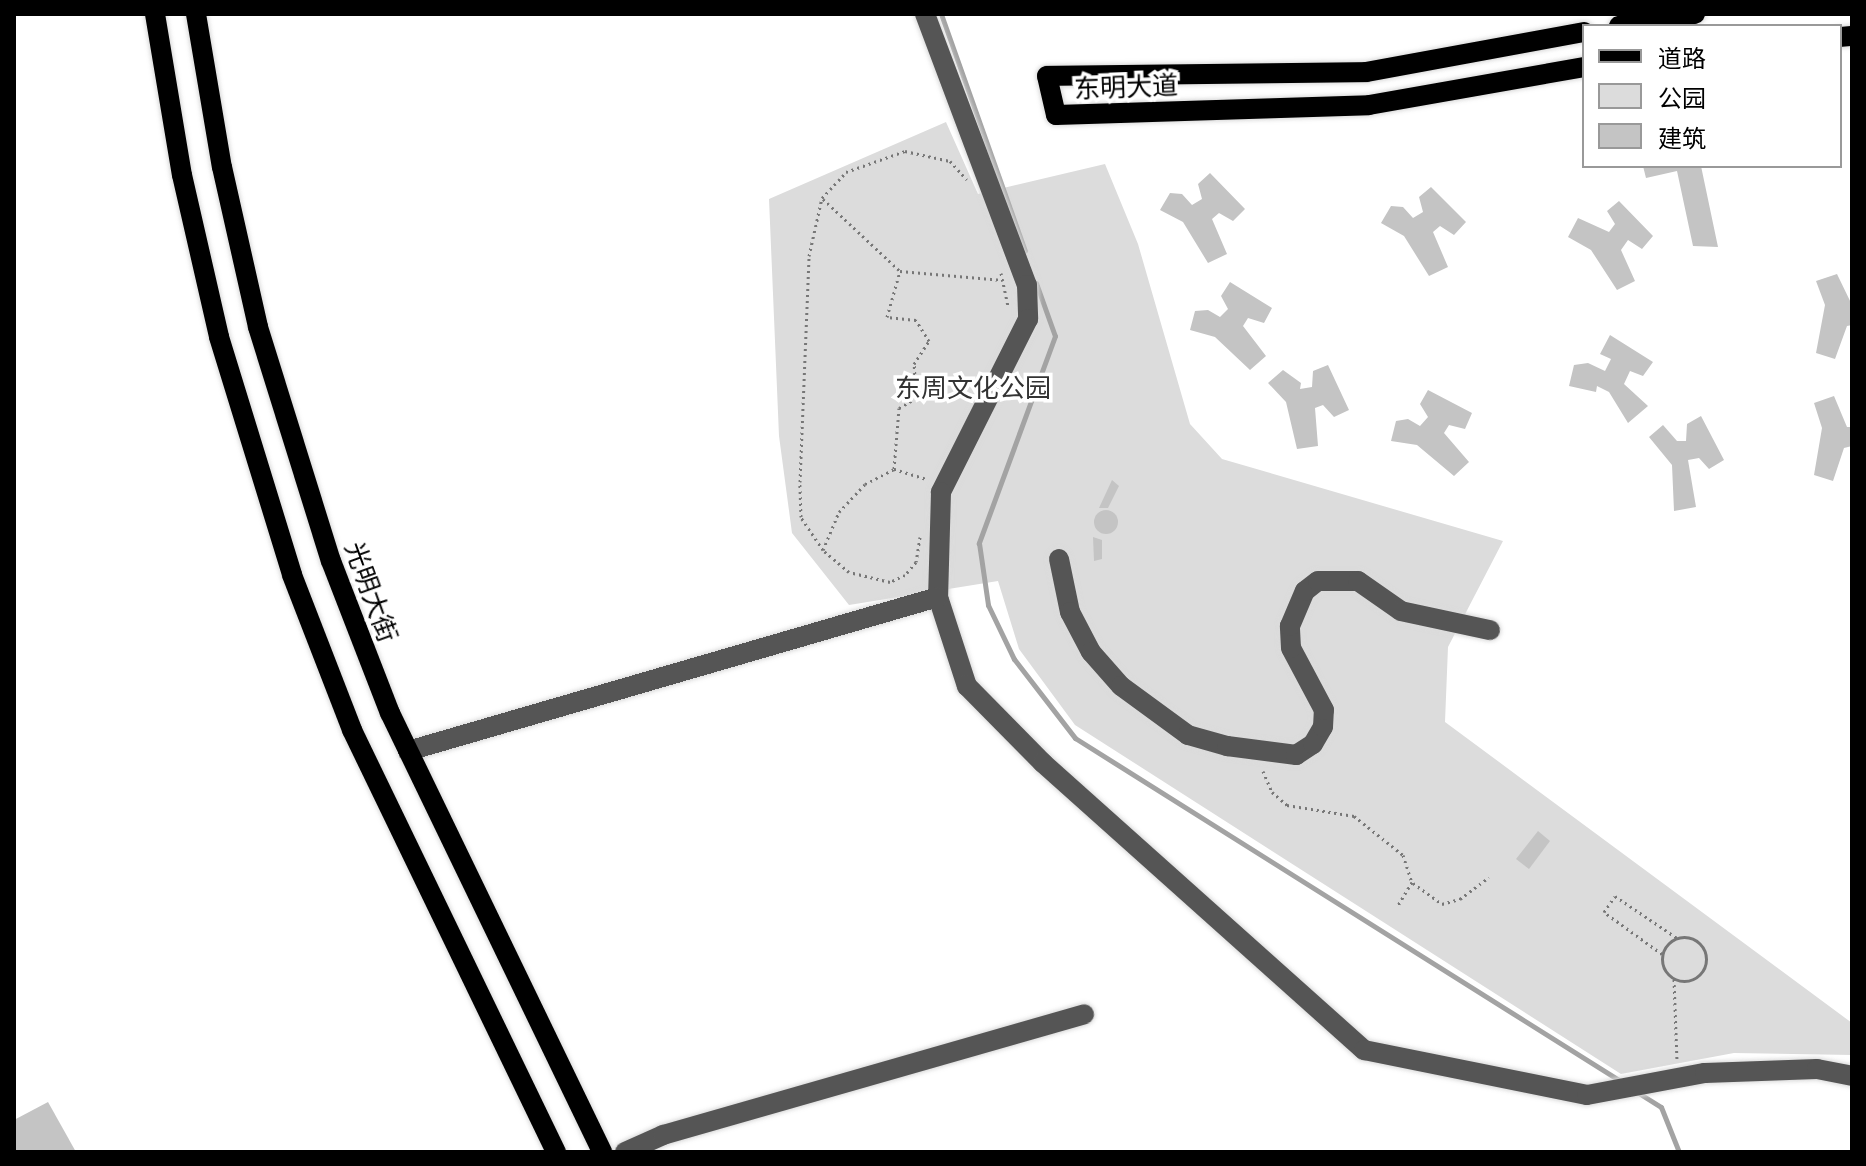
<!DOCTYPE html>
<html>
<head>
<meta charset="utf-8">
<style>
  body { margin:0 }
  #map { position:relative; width:1866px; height:1166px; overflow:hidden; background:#fff; font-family:"Archivo Narrow","Noto Sans SC",sans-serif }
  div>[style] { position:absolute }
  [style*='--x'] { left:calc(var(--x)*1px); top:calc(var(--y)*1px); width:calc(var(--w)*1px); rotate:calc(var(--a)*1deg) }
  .green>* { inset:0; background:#dcdcdc }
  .stream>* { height:5px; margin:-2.5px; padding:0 2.5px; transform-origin:2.5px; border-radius:2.5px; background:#a3a3a3 }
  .building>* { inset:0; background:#c4c4c4 }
  .round { border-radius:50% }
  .path>* { height:3px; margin-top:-1.5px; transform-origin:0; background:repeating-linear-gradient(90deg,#777 0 2px,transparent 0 6px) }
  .path>.ring { margin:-1.5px; padding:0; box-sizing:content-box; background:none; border:3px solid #777; border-radius:50% }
  .roads { filter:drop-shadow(0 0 2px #dbdbdb) drop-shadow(0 0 2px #dbdbdb) }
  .minor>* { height:20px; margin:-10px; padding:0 10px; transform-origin:10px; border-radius:10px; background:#555 }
  .major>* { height:20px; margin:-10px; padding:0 10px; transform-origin:10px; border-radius:10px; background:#000 }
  span { translate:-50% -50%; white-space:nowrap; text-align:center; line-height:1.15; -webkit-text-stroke:7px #fff; paint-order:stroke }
  .street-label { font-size:26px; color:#000 }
  .park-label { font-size:26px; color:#333 }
  .frame { position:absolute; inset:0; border:16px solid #000; pointer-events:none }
  .legend { position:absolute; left:1582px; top:24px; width:260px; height:144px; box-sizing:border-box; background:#fff; border:2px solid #999; margin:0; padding:10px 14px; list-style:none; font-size:24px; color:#000 }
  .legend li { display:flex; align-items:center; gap:16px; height:40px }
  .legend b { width:40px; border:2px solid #999 }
</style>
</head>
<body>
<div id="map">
  <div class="green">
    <div style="clip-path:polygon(946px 122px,978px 194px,1105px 164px,1138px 244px,1190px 424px,1222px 459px,1503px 541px,1448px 647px,1445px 722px,1852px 1023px,1852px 1055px,1734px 1053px,1621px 1074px,1075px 725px,1019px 649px,998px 581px,849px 605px,792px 533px,779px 436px,769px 199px)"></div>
  </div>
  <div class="stream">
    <div style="--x:941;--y:14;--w:251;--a:70.5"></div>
    <div style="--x:1036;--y:283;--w:56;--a:70.3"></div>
    <div style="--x:1055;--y:336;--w:221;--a:110.2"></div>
    <div style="--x:979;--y:543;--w:63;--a:81.7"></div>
    <div style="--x:988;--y:605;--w:60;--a:64.3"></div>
    <div style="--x:1014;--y:659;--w:100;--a:52.3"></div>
    <div style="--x:1075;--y:738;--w:646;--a:32.17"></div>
    <div style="--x:1637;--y:1092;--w:28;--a:32"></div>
    <div style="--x:1661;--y:1107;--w:48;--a:68.2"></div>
  </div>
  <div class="building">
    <div style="clip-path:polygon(1643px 166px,1701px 166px,1718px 247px,1693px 246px,1677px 171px,1646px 178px)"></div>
    <div style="clip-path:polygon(1210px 173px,1245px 209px,1233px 221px,1219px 213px,1212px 219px,1227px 254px,1208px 263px,1183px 222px,1160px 210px,1170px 193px,1182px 194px,1192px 205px,1202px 199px,1198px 184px)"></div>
    <div style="clip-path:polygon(1431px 187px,1466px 222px,1454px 235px,1440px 226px,1433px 232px,1448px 267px,1429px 276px,1404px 236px,1381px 223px,1391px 206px,1403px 207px,1413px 218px,1423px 212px,1419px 197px)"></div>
    <div style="clip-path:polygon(1619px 201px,1653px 236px,1642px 249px,1628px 240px,1621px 250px,1635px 281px,1617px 290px,1591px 250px,1568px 237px,1578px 218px,1609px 232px,1615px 224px,1607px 211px)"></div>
    <div style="clip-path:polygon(1837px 274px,1852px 305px,1852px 325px,1847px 326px,1835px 359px,1816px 353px,1825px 305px,1816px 281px)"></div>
    <div style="clip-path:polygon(1230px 282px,1272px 308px,1264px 323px,1248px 318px,1243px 326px,1266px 356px,1250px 370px,1215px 337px,1190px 330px,1195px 311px,1208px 310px,1220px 317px,1228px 309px,1221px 296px)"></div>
    <div style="clip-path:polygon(1610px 335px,1653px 362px,1643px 376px,1630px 371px,1624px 384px,1648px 406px,1628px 423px,1609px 392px,1597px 386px,1596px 392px,1569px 386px,1574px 365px,1588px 363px,1605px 371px,1611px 359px,1600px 354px)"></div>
    <div style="clip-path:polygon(1328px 365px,1349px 410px,1334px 417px,1323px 405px,1315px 408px,1318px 446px,1297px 449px,1286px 402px,1268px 383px,1283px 370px,1301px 383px,1300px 389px,1312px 387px,1313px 371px)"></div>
    <div style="clip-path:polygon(1428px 390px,1472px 413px,1465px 429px,1449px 425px,1444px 433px,1469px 462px,1454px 476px,1417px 445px,1391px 441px,1396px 421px,1408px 419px,1420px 426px,1428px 417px,1420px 404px)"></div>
    <div style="clip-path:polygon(1834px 396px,1847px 427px,1852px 427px,1852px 446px,1844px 448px,1833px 481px,1814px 475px,1822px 428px,1814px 403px)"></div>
    <div style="clip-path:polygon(1701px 416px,1724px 460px,1709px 469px,1699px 458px,1688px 460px,1696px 507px,1674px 511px,1672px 465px,1649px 437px,1663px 425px,1677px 441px,1686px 441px,1687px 424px)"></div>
    <div style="clip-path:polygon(1112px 480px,1119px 486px,1108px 508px,1099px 508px)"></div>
    <div class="round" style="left:1094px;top:510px;width:24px;height:24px"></div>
    <div style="clip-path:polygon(1093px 537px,1102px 540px,1102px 559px,1094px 561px)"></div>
    <div style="clip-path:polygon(1538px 831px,1550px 841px,1529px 869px,1516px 859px)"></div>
    <div style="clip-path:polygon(48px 1102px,76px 1152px,14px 1152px,14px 1120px)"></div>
  </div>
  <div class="path">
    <div style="--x:823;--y:199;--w:105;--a:43.1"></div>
    <div style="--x:900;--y:271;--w:103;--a:5"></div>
    <div style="--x:1001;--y:273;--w:33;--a:78"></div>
    <div style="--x:894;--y:469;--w:61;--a:-85.3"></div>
    <div style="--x:899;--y:408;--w:20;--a:-30"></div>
    <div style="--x:916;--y:398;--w:34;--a:-93"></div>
    <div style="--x:914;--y:364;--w:27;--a:-57"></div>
    <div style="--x:929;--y:341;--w:25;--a:-122"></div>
    <div style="--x:916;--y:320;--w:29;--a:-174"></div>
    <div style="--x:887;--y:317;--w:48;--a:-74.2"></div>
    <div style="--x:920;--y:537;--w:25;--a:99"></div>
    <div style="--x:916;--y:562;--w:17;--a:130"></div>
    <div style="--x:905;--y:575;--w:17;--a:155"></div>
    <div style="--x:890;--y:582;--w:42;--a:-166.3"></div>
    <div style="--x:849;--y:572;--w:34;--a:-140"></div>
    <div style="--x:823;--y:550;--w:41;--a:-67.2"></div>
    <div style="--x:839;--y:512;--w:38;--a:-47"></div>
    <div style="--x:865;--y:484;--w:33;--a:-27"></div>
    <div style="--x:894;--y:469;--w:34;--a:17"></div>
    <div style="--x:823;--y:550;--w:40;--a:-124"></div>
    <div style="--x:801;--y:517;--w:35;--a:-92"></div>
    <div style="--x:800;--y:482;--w:226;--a:-87.7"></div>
    <div style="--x:809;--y:256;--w:59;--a:-77.4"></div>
    <div style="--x:822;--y:198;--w:35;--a:-47"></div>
    <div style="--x:846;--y:172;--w:63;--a:-19.6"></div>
    <div style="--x:905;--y:151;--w:46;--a:12.5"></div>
    <div style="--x:950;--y:161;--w:25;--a:48"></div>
    <div style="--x:1263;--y:771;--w:23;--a:67"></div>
    <div style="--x:1272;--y:792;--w:20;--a:41"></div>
    <div style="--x:1287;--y:805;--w:68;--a:9.3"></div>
    <div style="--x:1354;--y:816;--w:63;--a:38.5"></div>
    <div style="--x:1403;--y:855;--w:28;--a:72"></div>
    <div style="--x:1412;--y:882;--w:29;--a:121"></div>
    <div style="--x:1413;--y:883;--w:36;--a:36"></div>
    <div style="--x:1442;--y:904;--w:19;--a:-16"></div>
    <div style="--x:1460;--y:899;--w:36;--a:-37"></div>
    <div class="ring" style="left:1662px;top:937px;width:41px;height:41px"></div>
    <div style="--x:1662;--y:954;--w:72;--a:-144.1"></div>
    <div style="--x:1604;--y:912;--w:19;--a:-55"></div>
    <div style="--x:1615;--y:896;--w:75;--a:34.1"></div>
    <div style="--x:1674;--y:979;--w:80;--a:87.9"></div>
  </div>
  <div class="roads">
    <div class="minor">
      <div style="--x:925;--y:14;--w:290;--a:69.4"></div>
      <div style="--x:1027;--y:285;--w:34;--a:88"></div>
      <div style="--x:1028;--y:319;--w:194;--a:116.7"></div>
      <div style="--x:941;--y:492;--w:105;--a:91.6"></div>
      <div style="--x:938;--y:597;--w:94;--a:72"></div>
      <div style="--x:967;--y:686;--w:108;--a:45.4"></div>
      <div style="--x:1043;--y:763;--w:431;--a:41.8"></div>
      <div style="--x:1364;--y:1050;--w:227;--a:11.4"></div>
      <div style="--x:1587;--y:1095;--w:120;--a:-10.6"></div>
      <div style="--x:1705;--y:1073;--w:112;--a:-2"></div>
      <div style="--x:1817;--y:1069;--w:36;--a:11"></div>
      <div style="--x:1059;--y:559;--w:54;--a:78.3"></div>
      <div style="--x:1070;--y:612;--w:45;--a:62.3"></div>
      <div style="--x:1091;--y:652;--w:45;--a:48.6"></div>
      <div style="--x:1121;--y:686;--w:83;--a:36.2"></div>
      <div style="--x:1188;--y:735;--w:41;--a:15.8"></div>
      <div style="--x:1227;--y:746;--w:70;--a:7.4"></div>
      <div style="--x:1296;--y:755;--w:20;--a:-33"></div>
      <div style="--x:1313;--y:744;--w:20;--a:-60"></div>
      <div style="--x:1323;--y:727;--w:17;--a:-87"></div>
      <div style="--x:1324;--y:710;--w:70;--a:-118"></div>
      <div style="--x:1291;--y:648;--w:22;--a:-93"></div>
      <div style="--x:1290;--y:626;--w:38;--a:-67"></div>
      <div style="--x:1305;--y:591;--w:16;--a:-38"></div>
      <div style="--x:1318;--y:581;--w:40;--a:0"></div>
      <div style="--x:1358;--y:581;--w:52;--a:34.9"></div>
      <div style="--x:1401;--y:611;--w:91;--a:12.1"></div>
      <div style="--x:408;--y:751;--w:552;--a:-16.2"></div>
      <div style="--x:625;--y:1152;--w:42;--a:-24.1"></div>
      <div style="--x:663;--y:1135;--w:438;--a:-16"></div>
    </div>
    <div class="major">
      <div style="--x:155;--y:14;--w:163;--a:80.5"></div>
      <div style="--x:182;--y:175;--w:166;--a:77.1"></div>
      <div style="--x:219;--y:337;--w:249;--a:72.9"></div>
      <div style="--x:292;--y:575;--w:166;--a:68.8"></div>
      <div style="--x:352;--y:730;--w:469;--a:64.2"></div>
      <div style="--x:196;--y:14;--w:155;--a:80.4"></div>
      <div style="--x:222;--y:167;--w:164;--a:77.3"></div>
      <div style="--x:258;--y:327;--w:245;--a:72.7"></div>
      <div style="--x:331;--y:561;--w:163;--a:68.8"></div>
      <div style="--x:390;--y:713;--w:488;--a:64.2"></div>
      <div style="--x:1619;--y:26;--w:77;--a:-9"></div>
      <div style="--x:1584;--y:32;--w:222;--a:169.6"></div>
      <div style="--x:1366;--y:72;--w:319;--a:179.3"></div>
      <div style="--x:1047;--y:76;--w:40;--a:77"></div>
      <div style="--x:1056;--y:115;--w:313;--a:-1.8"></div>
      <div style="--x:1369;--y:105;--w:218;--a:-10"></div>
      <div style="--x:1840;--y:37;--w:12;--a:-5"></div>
    </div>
  </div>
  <div class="street-label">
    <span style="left:1126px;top:87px;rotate:-2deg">东明大道</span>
    <span style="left:371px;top:592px;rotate:70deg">光明大街</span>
  </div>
  <div class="park-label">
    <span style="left:973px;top:388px">东周文化公园</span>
  </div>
  <div class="frame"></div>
  <ul class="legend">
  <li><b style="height:10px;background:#000"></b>道路</li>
  <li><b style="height:22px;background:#dcdcdc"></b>公园</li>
  <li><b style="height:22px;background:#c4c4c4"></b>建筑</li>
  </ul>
</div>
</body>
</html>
